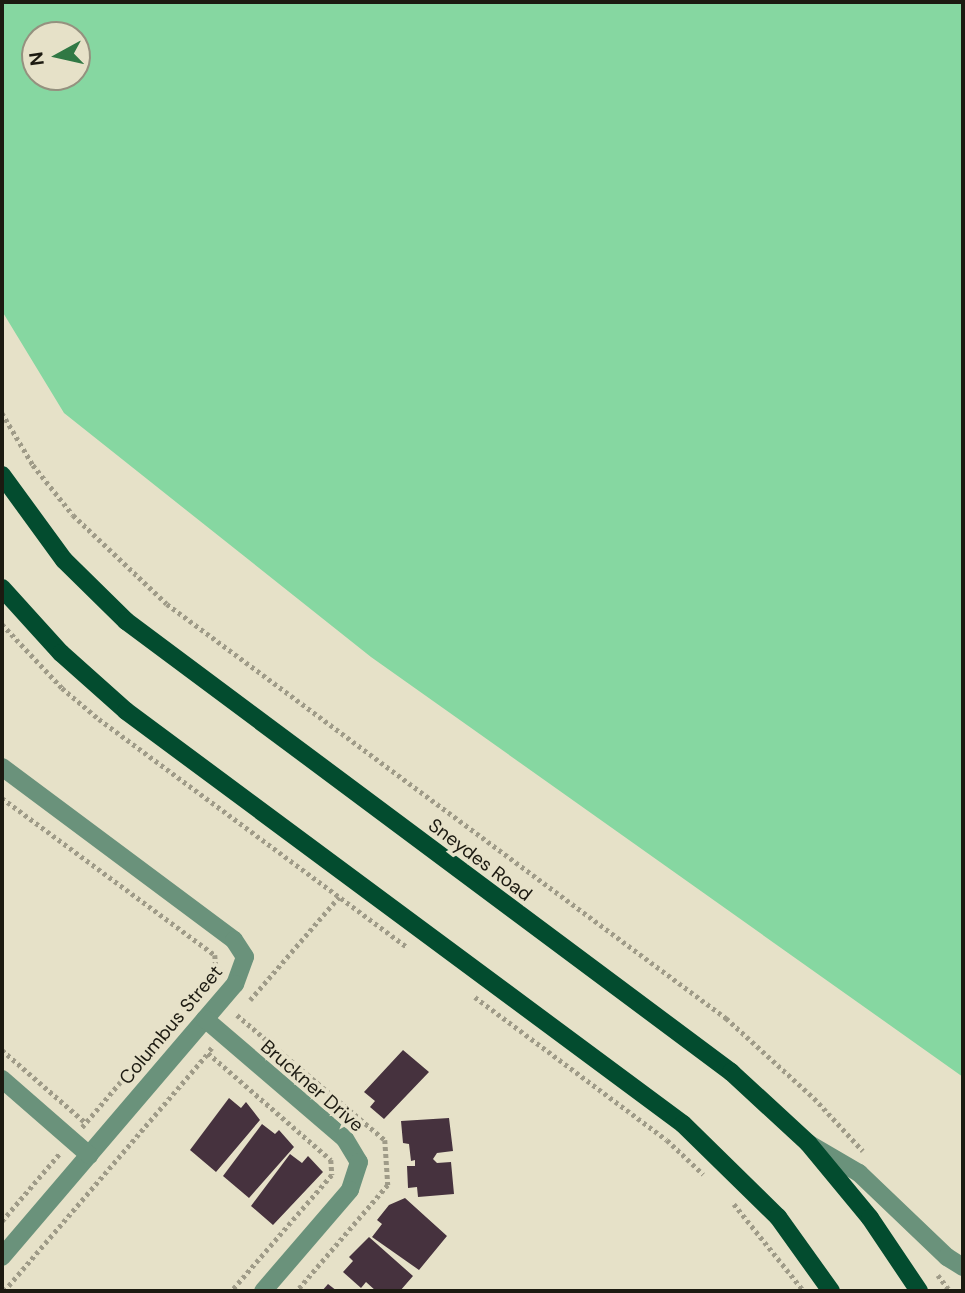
<!DOCTYPE html>
<html>
<head>
<meta charset="utf-8">
<style>
  body { margin:0 }
  #map { position:relative; width:965px; height:1293px; overflow:hidden; background:#e6e1c8; font-family:"DM Sans",sans-serif }
  div>[style] { position:absolute }
  [style*='--x'] { left:calc(var(--x)*1px); top:calc(var(--y)*1px); width:calc(var(--w)*1px); rotate:calc(var(--a)*1deg) }
  .green>* { inset:0; background:#86d7a1 }
  .building>* { inset:0; background:#46323e }
  .path>* { height:4.5px; margin-top:-2.25px; transform-origin:0; background:repeating-linear-gradient(90deg,#9f9b88 0 3.5px,transparent 0 7px) }
  .minor>* { height:18px; margin:-9px; padding:0 9px; transform-origin:9px; border-radius:9px; background:#6a927b }
  .major>* { height:18px; margin:-9px; padding:0 9px; transform-origin:9px; border-radius:9px; background:#034c2f }
  span { translate:-50% -50%; white-space:nowrap; text-align:center; line-height:1.15; -webkit-text-stroke:7px #e6e1c8; paint-order:stroke }
  .street-label { font-size:19px; color:#1c1a11 }
  .frame { position:absolute; inset:0; border:4px solid #1c1a11; pointer-events:none }
  .north { position:absolute; left:21px; top:21px; width:70px; height:70px; box-sizing:border-box; background:#e6e1c8; border:2px solid #95917f; border-radius:50%; rotate:262deg; font-size:19px; font-weight:700; line-height:28px; text-align:center; color:#1c1a11 }
  .north::after { content:''; display:block; margin:auto; width:24px; height:32px; background:#307844; clip-path:polygon(50% 0,100% 100%,50% 72%,0 100%) }
</style>
</head>
<body>
<div id="map">
  <div class="green">
    <div style="clip-path:polygon(evenodd,2px 2px,963px 2px,963px 1077px,371px 657px,64px 413px,2px 311px,2px 2px,35px 35px,77px 35px,77px 77px,35px 77px,35px 35px)"></div>
  </div>
  <div class="building">
    <div style="clip-path:polygon(403px 1050px,429px 1072px,384px 1119px,370px 1107px,375px 1101px,364px 1092px)"></div>
    <div style="clip-path:polygon(229px 1098px,241px 1108px,246px 1102px,260px 1120px,216px 1172px,190px 1150px)"></div>
    <div style="clip-path:polygon(449px 1118px,453px 1151px,437px 1153px,433px 1159px,437px 1163px,451px 1162px,454px 1194px,418px 1197px,417px 1187px,408px 1188px,407px 1166px,415px 1166px,415px 1160px,411px 1161px,409px 1144px,403px 1143px,401px 1121px)"></div>
    <div style="clip-path:polygon(262px 1124px,275px 1134px,279px 1130px,294px 1147px,249px 1198px,223px 1176px)"></div>
    <div style="clip-path:polygon(290px 1154px,302px 1163px,308px 1156px,323px 1172px,273px 1225px,251px 1206px)"></div>
    <div style="clip-path:polygon(405px 1198px,447px 1236px,419px 1270px,372px 1237px,382px 1224px,377px 1220px,389px 1205px)"></div>
    <div style="clip-path:polygon(369px 1237px,413px 1276px,400px 1291px,376px 1291px,366px 1282px,361px 1288px,343px 1272px,353px 1261px,349px 1257px)"></div>
    <div style="clip-path:polygon(328px 1284px,337px 1291px,322px 1291px)"></div>
  </div>
  <div class="path">
    <div style="--x:2;--y:413;--w:61;--a:59.2"></div>
    <div style="--x:33;--y:465;--w:64;--a:51.3"></div>
    <div style="--x:73;--y:515;--w:129;--a:43.4"></div>
    <div style="--x:167;--y:604;--w:696;--a:36.52"></div>
    <div style="--x:726;--y:1018;--w:119;--a:42.3"></div>
    <div style="--x:814;--y:1098;--w:72;--a:47.2"></div>
    <div style="--x:2;--y:624;--w:88;--a:46.8"></div>
    <div style="--x:62;--y:688;--w:48;--a:40"></div>
    <div style="--x:99;--y:719;--w:382;--a:36.5"></div>
    <div style="--x:2;--y:798;--w:265;--a:36.4"></div>
    <div style="--x:215;--y:955;--w:15;--a:86"></div>
    <div style="--x:216;--y:970;--w:207;--a:130.3"></div>
    <div style="--x:475;--y:997;--w:239;--a:36.7"></div>
    <div style="--x:667;--y:1140;--w:50;--a:43.4"></div>
    <div style="--x:250;--y:1000;--w:136;--a:-49.2"></div>
    <div style="--x:237;--y:1015;--w:194;--a:40.2"></div>
    <div style="--x:385;--y:1140;--w:45;--a:86.2"></div>
    <div style="--x:388;--y:1185;--w:140;--a:130.6"></div>
    <div style="--x:212;--y:1048;--w:6;--a:129"></div>
    <div style="--x:208;--y:1053;--w:163;--a:41"></div>
    <div style="--x:331;--y:1160;--w:15;--a:86"></div>
    <div style="--x:332;--y:1175;--w:153;--a:130.8"></div>
    <div style="--x:2;--y:1050;--w:111;--a:41"></div>
    <div style="--x:734;--y:1204;--w:112;--a:51.2"></div>
    <div style="--x:2;--y:1221;--w:89;--a:-49.5"></div>
    <div style="--x:938;--y:1275;--w:20;--a:53"></div>
    <div style="--x:4;--y:1291;--w:313;--a:-49.4"></div>
  </div>
  <div class="minor">
    <div style="--x:2;--y:767;--w:289;--a:36.7"></div>
    <div style="--x:234;--y:940;--w:20;--a:57"></div>
    <div style="--x:245;--y:957;--w:29;--a:110"></div>
    <div style="--x:235;--y:984;--w:359;--a:130.5"></div>
    <div style="--x:205;--y:1019;--w:184;--a:40.6"></div>
    <div style="--x:345;--y:1139;--w:27;--a:59"></div>
    <div style="--x:359;--y:1162;--w:29;--a:108"></div>
    <div style="--x:350;--y:1190;--w:133;--a:130.7"></div>
    <div style="--x:2;--y:1079;--w:116;--a:41.1"></div>
    <div style="--x:811;--y:1145;--w:56;--a:30.3"></div>
    <div style="--x:859;--y:1173;--w:122;--a:43.7"></div>
    <div style="--x:947;--y:1257;--w:19;--a:32"></div>
  </div>
  <div class="major">
    <div style="--x:2;--y:475;--w:105;--a:53.9"></div>
    <div style="--x:64;--y:560;--w:87;--a:44.5"></div>
    <div style="--x:126;--y:621;--w:755;--a:36.7"></div>
    <div style="--x:731;--y:1072;--w:105;--a:42.7"></div>
    <div style="--x:808;--y:1143;--w:97;--a:50.4"></div>
    <div style="--x:870;--y:1218;--w:88;--a:56.1"></div>
    <div style="--x:2;--y:588;--w:88;--a:47.8"></div>
    <div style="--x:61;--y:653;--w:87;--a:41.7"></div>
    <div style="--x:126;--y:711;--w:693;--a:36.56"></div>
    <div style="--x:683;--y:1124;--w:133;--a:44.4"></div>
    <div style="--x:778;--y:1217;--w:91;--a:54.4"></div>
  </div>
  <div class="street-label">
    <span style="left:480px;top:860px;rotate:37deg">Sneydes Road</span>
    <span style="left:171px;top:1025px;rotate:-50deg">Columbus Street</span>
    <span style="left:312px;top:1086px;rotate:41deg">Bruckner Drive</span>
  </div>
  <div class="frame"></div>
  <div class="north">N</div>
</div>
</body>
</html>
